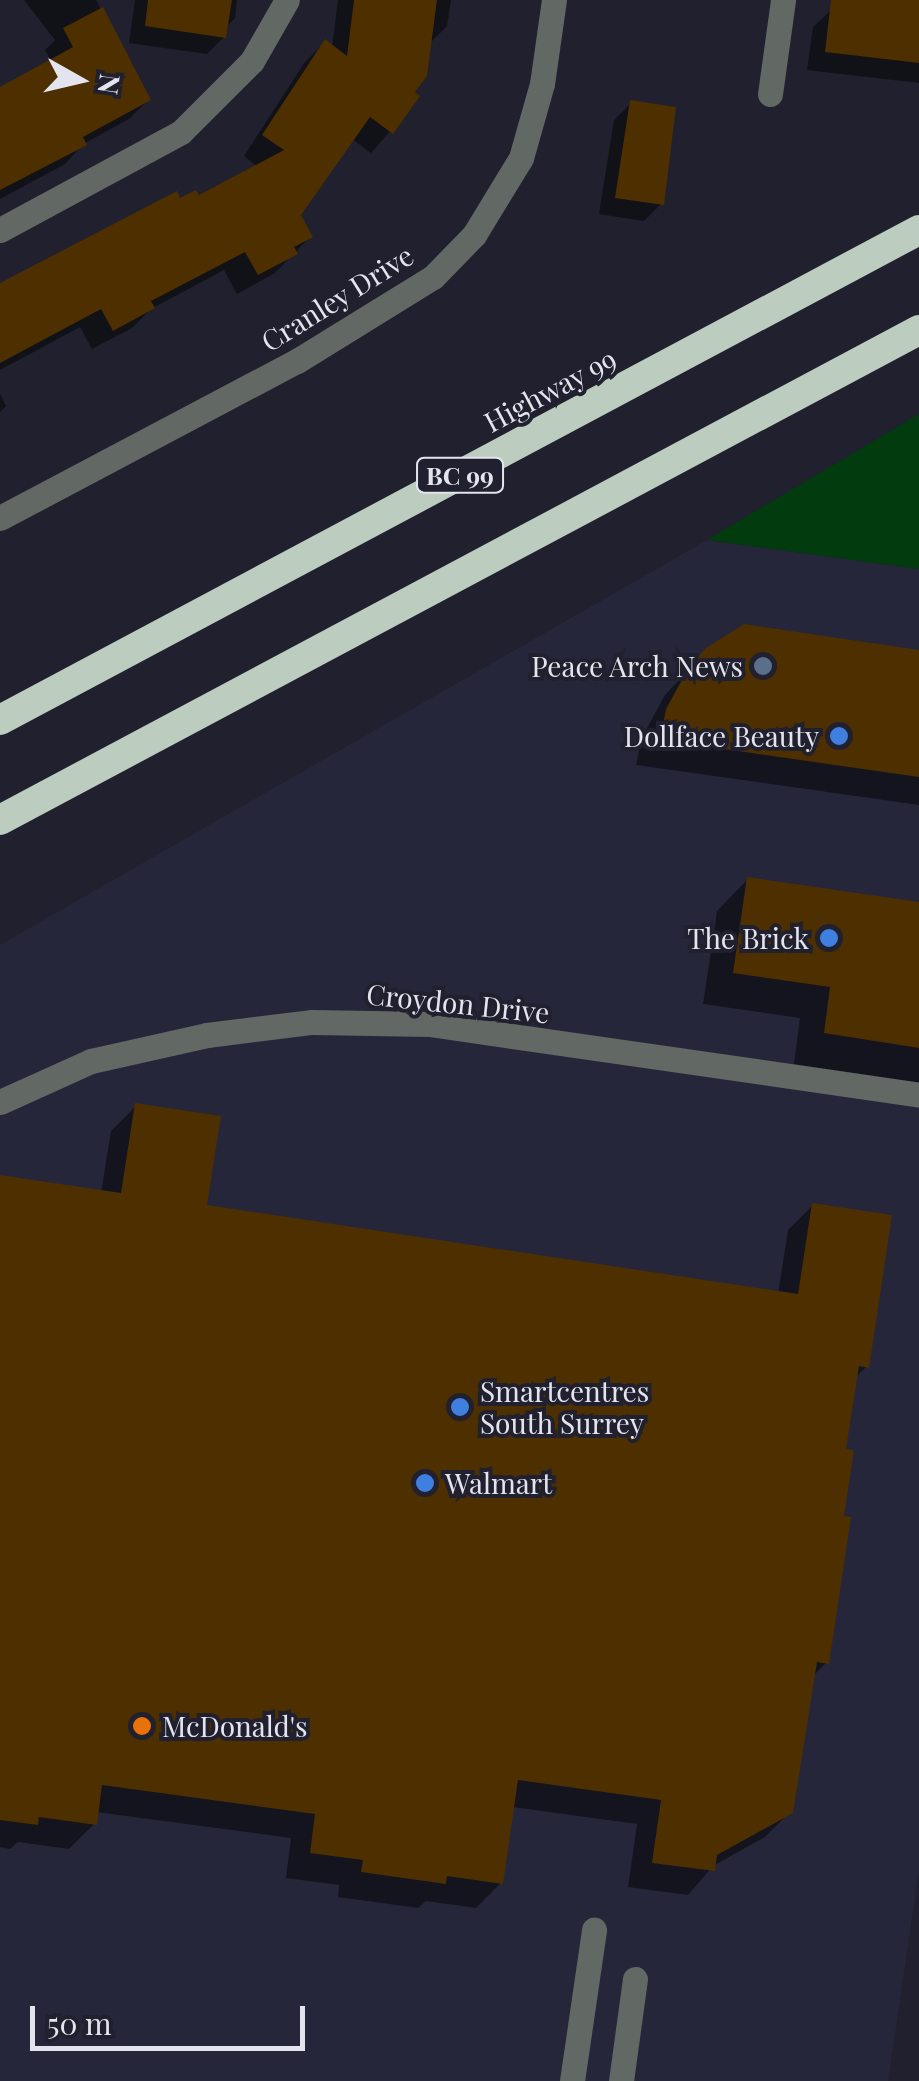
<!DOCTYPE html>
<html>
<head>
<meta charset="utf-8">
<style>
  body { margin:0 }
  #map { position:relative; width:919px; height:2081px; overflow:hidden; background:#20202e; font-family:"Playfair Display",serif }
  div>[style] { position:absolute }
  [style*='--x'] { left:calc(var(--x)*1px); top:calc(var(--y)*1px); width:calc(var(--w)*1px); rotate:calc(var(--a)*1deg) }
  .built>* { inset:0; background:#26263a }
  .green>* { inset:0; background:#013b0e }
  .shadow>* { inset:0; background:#0007 }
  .building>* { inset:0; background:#4e2f00 }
  .minor>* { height:25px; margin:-12.5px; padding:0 12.5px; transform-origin:12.5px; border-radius:12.5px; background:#626863 }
  .highway>* { height:30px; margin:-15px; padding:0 15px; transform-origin:15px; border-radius:15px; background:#bcccbe }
  .dots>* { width:28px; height:28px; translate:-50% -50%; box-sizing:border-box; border:5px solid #20202e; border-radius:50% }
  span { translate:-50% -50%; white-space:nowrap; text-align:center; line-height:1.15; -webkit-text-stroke:8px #20202e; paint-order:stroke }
  .shield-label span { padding:2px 8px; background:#20202e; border:2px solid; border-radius:8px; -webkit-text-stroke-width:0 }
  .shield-label { font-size:25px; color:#e3e4ed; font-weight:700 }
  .street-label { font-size:28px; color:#e3e4ed }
  .poi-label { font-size:28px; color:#e3e4ed }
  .right { translate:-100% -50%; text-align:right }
  .left { translate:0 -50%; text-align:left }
  .north { position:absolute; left:30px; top:30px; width:100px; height:100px; -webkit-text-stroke:8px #20202e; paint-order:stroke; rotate:98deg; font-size:28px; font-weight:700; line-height:40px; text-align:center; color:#e3e4ed }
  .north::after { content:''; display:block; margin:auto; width:35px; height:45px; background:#e3e4ed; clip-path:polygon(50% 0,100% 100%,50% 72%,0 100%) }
  .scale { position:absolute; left:30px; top:2006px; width:275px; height:45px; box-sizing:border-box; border:5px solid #e3e4ed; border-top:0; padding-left:12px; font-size:30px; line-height:35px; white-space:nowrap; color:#e3e4ed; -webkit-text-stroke:8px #20202e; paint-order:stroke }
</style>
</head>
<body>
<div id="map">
  <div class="built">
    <div style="clip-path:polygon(707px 540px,919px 569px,919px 1870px,888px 2081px,0 2081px,0 945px)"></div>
  </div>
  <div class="green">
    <div style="clip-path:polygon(919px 414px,919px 569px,707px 540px)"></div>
  </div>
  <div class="shadow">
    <div style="clip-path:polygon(24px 0,96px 0,148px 100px,129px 119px,83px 144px,65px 164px,0 199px,0 89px,51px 60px,45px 50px,55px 40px)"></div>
    <div style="clip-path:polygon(135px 0,237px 0,235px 18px,226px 27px,224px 37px,207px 54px,129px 43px)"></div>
    <div style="clip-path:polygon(338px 0,451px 0,447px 26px,429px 44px,408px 111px,371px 153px,352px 139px,298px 215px,310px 237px,275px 273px,237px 294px,224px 270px,151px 309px,132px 328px,92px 349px,80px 327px,0 370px,0 286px,179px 201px,198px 199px,258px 167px,244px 156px,305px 62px,325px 42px,332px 47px)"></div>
    <div style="clip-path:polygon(842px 0,919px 0,919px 83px,807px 70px,813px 27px)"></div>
    <div style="clip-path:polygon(631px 103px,661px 204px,644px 221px,599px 214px,614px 120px)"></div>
    <div style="clip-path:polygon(0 394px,6px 406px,0 412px)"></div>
    <div style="clip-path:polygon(707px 650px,919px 652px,919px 805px,636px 765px,642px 737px,665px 695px)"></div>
    <div style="clip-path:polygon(748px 879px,919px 905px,919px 1083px,794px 1064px,800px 1018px,703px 1004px,717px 911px)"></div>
    <div style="clip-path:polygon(136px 1106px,205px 1207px,778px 1294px,788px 1230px,813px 1205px,867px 1366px,854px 1379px,843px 1451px,826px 1663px,812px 1677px,791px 1811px,765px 1837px,713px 1866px,688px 1895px,628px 1887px,637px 1824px,512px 1807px,501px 1883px,476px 1908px,426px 1901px,418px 1908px,338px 1897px,339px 1885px,286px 1878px,291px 1838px,96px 1812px,94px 1824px,69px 1849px,18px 1842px,10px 1849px,0 1847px,0 1180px,101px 1193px,111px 1131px)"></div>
  </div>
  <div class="building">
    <div style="clip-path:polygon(148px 0,232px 0,226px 38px,145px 26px)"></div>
    <div style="clip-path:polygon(354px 0,437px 0,427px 76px,415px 92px,420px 96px,393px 134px,370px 117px,301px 215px,313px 237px,294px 247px,298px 254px,258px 275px,245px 252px,151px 301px,155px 308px,113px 331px,101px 309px,0 363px,0 283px,177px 191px,180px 198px,196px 190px,199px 195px,284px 150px,262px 135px,325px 39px,347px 56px)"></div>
    <div style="clip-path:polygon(831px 0,919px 0,919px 63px,825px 52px)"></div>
    <div style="clip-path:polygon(103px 7px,151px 100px,83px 137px,87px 145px,0 190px,0 87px,73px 47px,63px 28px)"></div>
    <div style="clip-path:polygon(630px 100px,676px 107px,664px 205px,615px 198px)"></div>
    <div style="clip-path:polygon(744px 624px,919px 650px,919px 777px,660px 740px,666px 709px,689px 667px,706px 648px)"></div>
    <div style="clip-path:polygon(747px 877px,919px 902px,919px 1048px,824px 1033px,830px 987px,733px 973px)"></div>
    <div style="clip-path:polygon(135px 1103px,221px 1116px,207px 1205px,798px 1294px,812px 1203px,892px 1215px,869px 1368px,859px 1366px,846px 1449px,854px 1450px,844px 1516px,851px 1517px,829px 1664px,817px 1662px,793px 1813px,717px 1855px,715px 1871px,652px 1863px,661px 1800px,518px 1780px,503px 1884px,447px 1876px,446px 1884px,361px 1872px,363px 1860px,310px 1853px,315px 1814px,102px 1785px,97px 1825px,39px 1817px,38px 1825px,0 1820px,0 1175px,121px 1193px)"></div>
  </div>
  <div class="minor">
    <div style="--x:770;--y:94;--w:95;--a:-82.1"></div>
    <div style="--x:0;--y:230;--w:206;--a:-28.4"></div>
    <div style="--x:181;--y:132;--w:100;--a:-45"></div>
    <div style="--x:252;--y:61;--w:70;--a:-60.2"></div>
    <div style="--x:0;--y:518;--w:336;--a:-27.9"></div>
    <div style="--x:297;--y:361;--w:160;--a:-31.7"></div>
    <div style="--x:433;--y:277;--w:59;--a:-45.7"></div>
    <div style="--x:474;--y:235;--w:90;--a:-58.6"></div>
    <div style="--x:521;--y:158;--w:77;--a:-74.2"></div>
    <div style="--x:542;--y:84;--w:85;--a:-81.9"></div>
    <div style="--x:0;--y:1102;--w:100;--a:-24.3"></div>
    <div style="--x:91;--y:1061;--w:119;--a:-12.6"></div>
    <div style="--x:207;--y:1035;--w:106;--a:-7.1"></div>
    <div style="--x:312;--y:1022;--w:117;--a:1"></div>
    <div style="--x:429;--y:1024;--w:495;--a:8.2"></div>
    <div style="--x:572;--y:2081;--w:153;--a:-81.7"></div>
    <div style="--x:621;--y:2081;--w:103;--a:-82.2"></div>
  </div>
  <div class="highway">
    <div style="--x:0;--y:720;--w:1041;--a:-28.07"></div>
    <div style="--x:0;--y:820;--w:1041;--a:-28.07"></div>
  </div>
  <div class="dots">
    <div style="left:763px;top:666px;background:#5c6f8a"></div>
    <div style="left:839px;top:736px;background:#3f7fe0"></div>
    <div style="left:829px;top:938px;background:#3f7fe0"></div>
    <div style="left:460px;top:1407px;background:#3f7fe0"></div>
    <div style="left:425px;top:1483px;background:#3f7fe0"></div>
    <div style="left:142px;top:1726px;background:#e8710a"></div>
  </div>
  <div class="shield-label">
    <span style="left:460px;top:475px">BC 99</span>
  </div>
  <div class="street-label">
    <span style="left:337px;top:298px;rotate:-32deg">Cranley Drive</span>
    <span style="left:550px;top:390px;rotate:-28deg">Highway 99</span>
    <span style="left:458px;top:1003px;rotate:6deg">Croydon Drive</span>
  </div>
  <div class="poi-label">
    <span class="right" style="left:743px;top:666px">Peace Arch News</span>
    <span class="right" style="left:819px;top:736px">Dollface Beauty</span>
    <span class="right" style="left:809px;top:938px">The Brick</span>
    <span class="left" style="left:480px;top:1407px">Smartcentres<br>South Surrey</span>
    <span class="left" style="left:445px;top:1483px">Walmart</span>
    <span class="left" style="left:162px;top:1726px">McDonald's</span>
  </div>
  <div class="north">N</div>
  <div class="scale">50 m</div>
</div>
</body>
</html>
